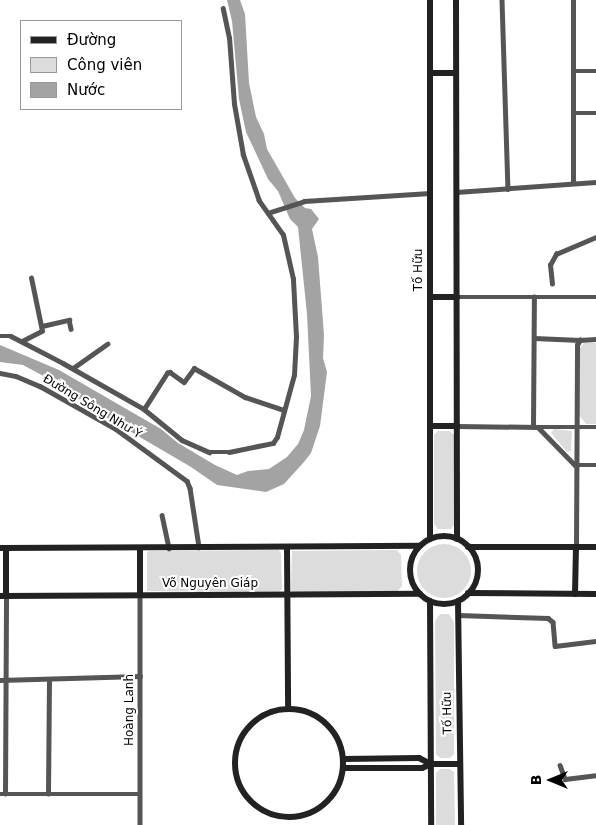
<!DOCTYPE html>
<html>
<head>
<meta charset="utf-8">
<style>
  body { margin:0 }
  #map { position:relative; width:596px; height:825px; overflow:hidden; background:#fff; font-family:"DejaVu Sans",sans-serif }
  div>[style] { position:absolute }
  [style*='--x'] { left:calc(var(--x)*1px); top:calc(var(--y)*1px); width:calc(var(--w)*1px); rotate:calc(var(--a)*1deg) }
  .green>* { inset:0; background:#dcdcdc }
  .round { border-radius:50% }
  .water>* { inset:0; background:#a3a3a3 }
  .street>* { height:4.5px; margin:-2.25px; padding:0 2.25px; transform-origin:2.25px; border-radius:2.25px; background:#555 }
  .secondary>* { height:6px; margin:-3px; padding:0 3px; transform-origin:3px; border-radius:3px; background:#222 }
  .secondary>.ring { margin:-3px; padding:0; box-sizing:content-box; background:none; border:6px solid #222; border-radius:50% }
  span { translate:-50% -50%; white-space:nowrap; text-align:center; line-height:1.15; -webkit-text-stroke:4px #fff; paint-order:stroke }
  .street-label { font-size:12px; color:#000 }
  .legend { position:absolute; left:20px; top:20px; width:162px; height:90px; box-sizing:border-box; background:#fff; border:1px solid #999; margin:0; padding:6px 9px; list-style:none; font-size:15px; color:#000 }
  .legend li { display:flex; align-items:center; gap:10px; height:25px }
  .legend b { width:25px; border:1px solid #999 }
  .north { position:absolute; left:526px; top:755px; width:50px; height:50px; -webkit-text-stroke:4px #fff; paint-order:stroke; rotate:270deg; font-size:14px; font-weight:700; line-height:20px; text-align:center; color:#000 }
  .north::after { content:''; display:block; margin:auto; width:18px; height:22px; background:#000; clip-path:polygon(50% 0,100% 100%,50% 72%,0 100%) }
</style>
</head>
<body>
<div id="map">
  <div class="green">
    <div style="clip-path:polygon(584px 343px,596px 343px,596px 424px,586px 424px,579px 415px,580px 348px)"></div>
    <div style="clip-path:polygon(554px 429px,572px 431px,571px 451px,567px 452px,551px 433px)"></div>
    <div style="clip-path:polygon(438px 431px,450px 431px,454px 435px,454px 525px,451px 529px,438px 529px,434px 524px,434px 435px)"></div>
    <div class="round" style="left:417px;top:544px;width:54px;height:54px"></div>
    <div style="clip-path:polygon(279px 550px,281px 554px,282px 589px,278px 593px,147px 591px,147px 553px,149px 551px)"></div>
    <div style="clip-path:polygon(397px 550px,401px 555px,402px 586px,396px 593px,293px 592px,291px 590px,292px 551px)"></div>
    <div style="clip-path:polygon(440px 614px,449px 614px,454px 622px,454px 754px,450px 758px,440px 758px,436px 754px,435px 621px)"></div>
    <div style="clip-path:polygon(440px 769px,450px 769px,454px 772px,455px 825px,436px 825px,436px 773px)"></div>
  </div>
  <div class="water">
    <div style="clip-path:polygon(227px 0,240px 0,245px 14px,249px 83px,256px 117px,264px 134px,267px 149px,295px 198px,305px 208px,311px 209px,319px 219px,312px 229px,318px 257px,324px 335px,323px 358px,327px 372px,320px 426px,311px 453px,304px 462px,284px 484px,266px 492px,217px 485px,191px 467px,97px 412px,60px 385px,23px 365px,0 362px,0 345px,59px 370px,161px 429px,178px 443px,215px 465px,237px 475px,248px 471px,269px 469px,287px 457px,298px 444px,304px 430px,311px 396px,307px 314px,298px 227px,290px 219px,278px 191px,268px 179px,246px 132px,239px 99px,232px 21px)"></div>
  </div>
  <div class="street">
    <div style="--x:502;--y:0;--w:189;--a:88.2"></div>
    <div style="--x:574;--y:71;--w:22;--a:0"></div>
    <div style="--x:574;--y:113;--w:22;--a:0"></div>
    <div style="--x:573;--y:183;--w:183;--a:-90"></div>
    <div style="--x:456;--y:192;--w:140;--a:-4.1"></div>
    <div style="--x:268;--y:213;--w:38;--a:-18"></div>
    <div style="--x:304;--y:201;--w:126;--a:-3.6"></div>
    <div style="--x:552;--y:284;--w:19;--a:-96"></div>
    <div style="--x:550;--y:265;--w:13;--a:-61"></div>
    <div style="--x:556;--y:254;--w:43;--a:-23"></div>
    <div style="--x:457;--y:297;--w:139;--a:0"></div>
    <div style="--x:42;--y:326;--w:28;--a:-13"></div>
    <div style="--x:69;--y:320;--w:9;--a:77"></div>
    <div style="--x:0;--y:336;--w:11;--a:0"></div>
    <div style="--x:11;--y:336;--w:59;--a:27.4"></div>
    <div style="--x:63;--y:363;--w:93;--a:29.6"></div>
    <div style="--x:144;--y:409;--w:49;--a:39.2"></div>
    <div style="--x:182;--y:440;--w:30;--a:24"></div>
    <div style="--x:209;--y:452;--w:20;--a:0"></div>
    <div style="--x:229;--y:452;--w:45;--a:-11.6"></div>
    <div style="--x:273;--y:443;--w:7;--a:-56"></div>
    <div style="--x:277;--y:437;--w:64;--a:-74.7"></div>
    <div style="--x:294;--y:375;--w:38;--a:-87"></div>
    <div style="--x:296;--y:337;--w:58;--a:-93"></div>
    <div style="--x:293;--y:279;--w:45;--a:-102.8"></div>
    <div style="--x:283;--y:235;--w:42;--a:-125.2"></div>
    <div style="--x:259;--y:201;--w:49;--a:-109.2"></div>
    <div style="--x:243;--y:155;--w:52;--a:-100"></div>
    <div style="--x:234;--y:104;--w:66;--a:-94.3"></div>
    <div style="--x:229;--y:38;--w:30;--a:-102"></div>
    <div style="--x:534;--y:338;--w:46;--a:2.5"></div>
    <div style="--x:22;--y:341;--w:22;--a:-27"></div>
    <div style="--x:42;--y:331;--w:54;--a:-101.7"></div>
    <div style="--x:73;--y:368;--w:42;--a:-35.2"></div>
    <div style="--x:0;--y:373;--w:16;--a:11"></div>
    <div style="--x:16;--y:376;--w:26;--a:23"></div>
    <div style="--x:40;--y:386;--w:87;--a:29.5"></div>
    <div style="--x:116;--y:429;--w:88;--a:36.2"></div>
    <div style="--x:187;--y:481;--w:8;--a:67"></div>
    <div style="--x:190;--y:488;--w:60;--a:81.3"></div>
    <div style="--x:144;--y:409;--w:43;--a:-57.4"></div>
    <div style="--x:167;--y:373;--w:3;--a:-18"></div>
    <div style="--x:170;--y:372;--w:17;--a:36"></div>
    <div style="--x:184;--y:382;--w:17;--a:-54"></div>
    <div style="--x:194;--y:368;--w:59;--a:29.6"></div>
    <div style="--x:245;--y:397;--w:41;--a:18.4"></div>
    <div style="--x:457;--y:426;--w:81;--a:0.7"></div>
    <div style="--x:538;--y:427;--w:53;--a:45.8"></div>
    <div style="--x:575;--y:465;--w:21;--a:0"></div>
    <div style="--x:533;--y:427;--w:130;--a:-89.6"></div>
    <div style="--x:538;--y:427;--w:58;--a:0"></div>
    <div style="--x:162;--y:515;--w:34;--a:78"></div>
    <div style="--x:576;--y:547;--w:202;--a:-89.7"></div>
    <div style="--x:577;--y:345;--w:6;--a:-59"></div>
    <div style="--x:580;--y:340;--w:16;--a:-4"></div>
    <div style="--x:140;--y:595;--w:230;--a:90"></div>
    <div style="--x:458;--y:615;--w:90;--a:1.9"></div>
    <div style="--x:548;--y:618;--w:6;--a:39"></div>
    <div style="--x:553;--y:622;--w:24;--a:85"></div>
    <div style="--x:555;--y:646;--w:41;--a:-7"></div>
    <div style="--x:0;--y:680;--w:140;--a:-1.6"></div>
    <div style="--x:560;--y:765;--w:15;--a:70"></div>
    <div style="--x:565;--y:779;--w:31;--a:-7"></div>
    <div style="--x:0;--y:794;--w:140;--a:0"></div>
    <div style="--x:5;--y:794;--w:198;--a:-89.7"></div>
    <div style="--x:48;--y:794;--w:114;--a:-89.5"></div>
  </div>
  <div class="secondary">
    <div style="--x:430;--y:0;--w:539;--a:90"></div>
    <div style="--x:456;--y:0;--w:539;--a:89.89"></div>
    <div style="--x:430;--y:73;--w:26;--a:0"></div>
    <div style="--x:430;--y:297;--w:27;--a:0"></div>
    <div style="--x:430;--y:426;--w:27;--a:0"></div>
    <div class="ring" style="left:410px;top:536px;width:62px;height:62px"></div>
    <div style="--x:287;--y:547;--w:162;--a:89.6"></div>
    <div style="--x:468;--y:547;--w:128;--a:0"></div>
    <div style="--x:0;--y:548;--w:420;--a:-0.3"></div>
    <div style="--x:6;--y:548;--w:48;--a:90"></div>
    <div style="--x:468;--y:593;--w:128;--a:0.4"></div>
    <div style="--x:575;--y:594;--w:47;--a:-88.8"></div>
    <div style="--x:140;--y:595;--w:47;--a:-90"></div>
    <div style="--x:0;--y:596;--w:420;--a:-0.3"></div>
    <div style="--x:430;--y:601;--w:224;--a:89.7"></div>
    <div style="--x:458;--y:601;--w:224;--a:89.2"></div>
    <div class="ring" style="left:235px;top:709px;width:102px;height:102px"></div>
    <div style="--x:343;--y:759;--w:76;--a:-0.8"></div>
    <div style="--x:419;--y:758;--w:13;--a:27"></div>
    <div style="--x:343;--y:768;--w:79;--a:0"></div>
    <div style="--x:422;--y:768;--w:10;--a:-24"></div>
    <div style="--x:431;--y:764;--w:29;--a:0"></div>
  </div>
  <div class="street-label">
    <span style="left:419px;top:270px;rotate:-90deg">Tố Hữu</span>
    <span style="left:92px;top:407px;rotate:31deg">Đường Sông Như Ý</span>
    <span style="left:210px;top:584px">Võ Nguyên Giáp</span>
    <span style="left:130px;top:710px;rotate:-90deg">Hoàng Lanh</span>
    <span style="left:448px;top:713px;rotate:-91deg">Tố Hữu</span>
  </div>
  <ul class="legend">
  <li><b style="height:6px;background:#222"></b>Đường</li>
  <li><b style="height:14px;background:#dcdcdc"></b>Công viên</li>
  <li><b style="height:14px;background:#a3a3a3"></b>Nước</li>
  </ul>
  <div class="north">B</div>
</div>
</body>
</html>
